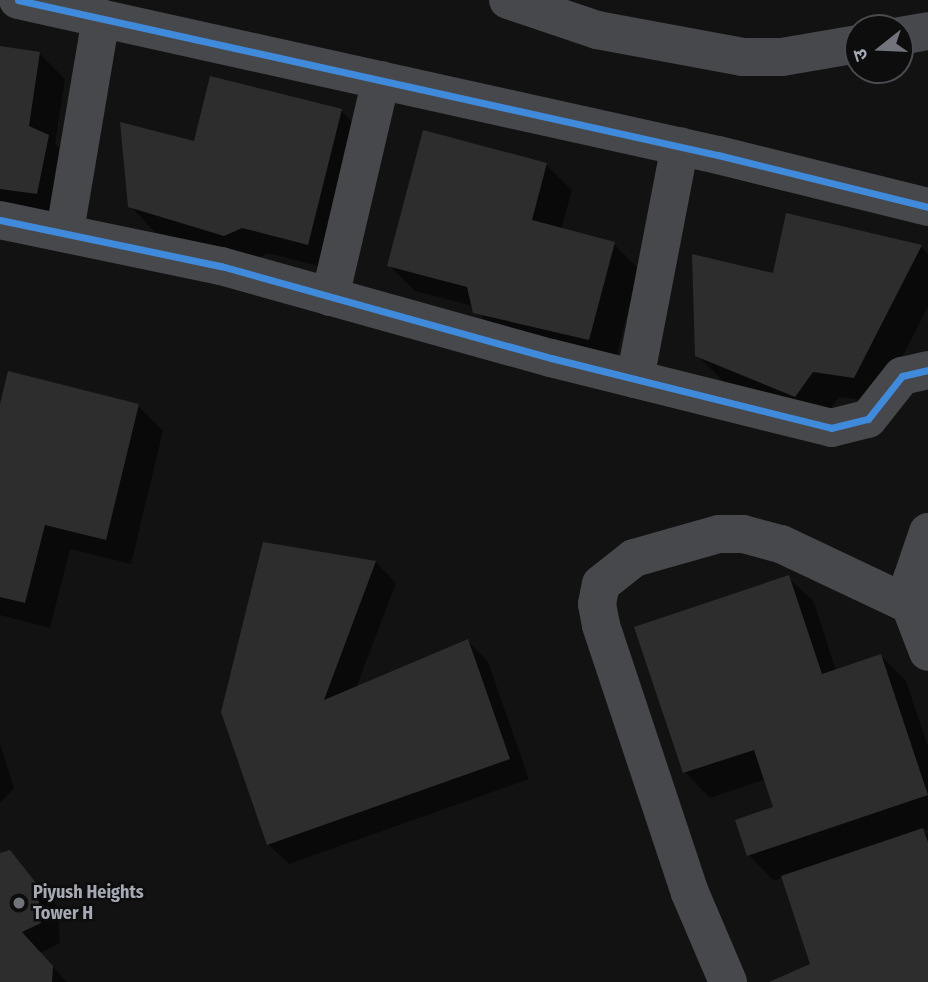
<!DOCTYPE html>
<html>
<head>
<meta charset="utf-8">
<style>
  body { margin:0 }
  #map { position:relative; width:928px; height:982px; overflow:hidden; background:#121213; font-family:"Fira Sans Condensed","Noto Sans Devanagari",sans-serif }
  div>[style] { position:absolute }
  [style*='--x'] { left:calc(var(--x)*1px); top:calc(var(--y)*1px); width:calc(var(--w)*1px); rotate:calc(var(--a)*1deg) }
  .shadow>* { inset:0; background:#0007 }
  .building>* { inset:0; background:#2d2d2e }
  .minor>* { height:38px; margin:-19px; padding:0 19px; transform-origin:19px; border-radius:19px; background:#47484b }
  .cycleway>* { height:7px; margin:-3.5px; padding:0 3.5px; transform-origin:3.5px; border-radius:3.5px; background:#408adc }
  .dots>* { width:19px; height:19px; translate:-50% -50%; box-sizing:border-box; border:4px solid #0d0d0e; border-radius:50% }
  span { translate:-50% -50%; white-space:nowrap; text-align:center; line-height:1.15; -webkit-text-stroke:5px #0d0d0e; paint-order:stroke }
  .poi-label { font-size:18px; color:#a4a9b3; font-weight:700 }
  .left { translate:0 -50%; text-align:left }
  .north { position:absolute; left:844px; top:14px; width:70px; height:70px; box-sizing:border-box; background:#0d0d0e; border:2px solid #494b50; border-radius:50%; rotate:252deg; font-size:19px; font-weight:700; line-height:28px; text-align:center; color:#a4a9b3 }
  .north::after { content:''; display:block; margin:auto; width:24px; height:32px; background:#71747b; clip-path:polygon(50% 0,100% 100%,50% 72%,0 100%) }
</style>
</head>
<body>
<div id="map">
  <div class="shadow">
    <div style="clip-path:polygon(0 48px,39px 53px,65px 79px,55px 144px,73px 162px,62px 219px,0 212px)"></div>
    <div style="clip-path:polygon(341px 111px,366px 136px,334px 270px,268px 253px,251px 261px,155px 232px,130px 206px,196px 143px)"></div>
    <div style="clip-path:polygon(546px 165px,572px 190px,561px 230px,614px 244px,639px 269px,614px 365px,500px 338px,473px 306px,415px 291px,389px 265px)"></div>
    <div style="clip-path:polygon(921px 246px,928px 254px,928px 307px,879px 402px,839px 397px,821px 421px,723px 381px,697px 355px)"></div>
    <div style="clip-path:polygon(138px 406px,163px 431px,131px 564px,70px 549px,50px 628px,0 615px,0 411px)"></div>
    <div style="clip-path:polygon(264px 544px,376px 562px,396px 583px,356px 688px,468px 641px,488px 662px,529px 779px,289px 864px,268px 844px)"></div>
    <div style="clip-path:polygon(788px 577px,814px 602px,836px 671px,881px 656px,906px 681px,928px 746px,928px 829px,923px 831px,928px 835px,928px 982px,773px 982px,812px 965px,783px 877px,774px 881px,749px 855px,775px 808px,766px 779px,710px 798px,685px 772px)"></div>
    <div style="clip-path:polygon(0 744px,14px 788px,0 803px)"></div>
    <div style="clip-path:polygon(10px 852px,57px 906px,60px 943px,40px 953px,67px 982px,0 982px,0 855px)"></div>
  </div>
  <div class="building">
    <div style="clip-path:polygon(0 46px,40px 52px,29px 126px,49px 135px,37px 194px,0 189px)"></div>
    <div style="clip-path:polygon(210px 76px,342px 109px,308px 245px,242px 228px,224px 236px,128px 207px,120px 122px,194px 141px)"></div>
    <div style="clip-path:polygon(423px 130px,547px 163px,532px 220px,615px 242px,589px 340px,473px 313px,467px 287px,387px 266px)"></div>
    <div style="clip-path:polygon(786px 213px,922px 245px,854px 378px,813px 372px,795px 397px,695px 356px,692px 254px,773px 273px)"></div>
    <div style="clip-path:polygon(8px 371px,139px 404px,106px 540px,45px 525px,25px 603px,0 597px,0 404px)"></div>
    <div style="clip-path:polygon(263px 542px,376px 561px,324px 700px,468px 639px,510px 759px,267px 845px,221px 712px)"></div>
    <div style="clip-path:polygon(789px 575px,822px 674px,881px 654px,928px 795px,747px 856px,735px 820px,773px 807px,754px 750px,683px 773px,634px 627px)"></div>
    <div style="clip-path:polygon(923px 828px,928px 842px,928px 982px,769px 982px,810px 964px,781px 876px)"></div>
    <div style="clip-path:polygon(10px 850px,37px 884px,41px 923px,22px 932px,53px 966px,52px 982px,0 982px,0 853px)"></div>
  </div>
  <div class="minor">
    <div style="--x:18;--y:0;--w:717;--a:12.49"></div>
    <div style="--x:718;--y:155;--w:216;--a:13.9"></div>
    <div style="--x:508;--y:0;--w:94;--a:18.6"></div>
    <div style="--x:597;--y:30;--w:147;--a:10.5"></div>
    <div style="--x:742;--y:57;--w:40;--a:0"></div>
    <div style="--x:782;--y:57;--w:77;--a:-9.7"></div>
    <div style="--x:900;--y:36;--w:28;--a:-10"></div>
    <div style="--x:0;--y:220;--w:226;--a:11.8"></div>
    <div style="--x:221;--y:266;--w:343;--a:15.6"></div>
    <div style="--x:551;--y:358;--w:289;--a:14"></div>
    <div style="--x:831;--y:428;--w:38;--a:-14"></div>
    <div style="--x:868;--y:419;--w:55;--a:-51.7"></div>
    <div style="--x:902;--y:376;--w:27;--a:-13"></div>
    <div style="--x:65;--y:231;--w:216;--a:-80.4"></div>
    <div style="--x:330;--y:297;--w:223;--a:-76.8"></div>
    <div style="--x:635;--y:379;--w:237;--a:-79.1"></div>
    <div style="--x:928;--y:532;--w:50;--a:108.8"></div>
    <div style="--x:912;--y:579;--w:26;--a:94"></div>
    <div style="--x:910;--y:605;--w:50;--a:69"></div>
    <div style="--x:728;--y:982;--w:97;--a:-113.1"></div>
    <div style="--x:690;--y:893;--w:282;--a:-108.4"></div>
    <div style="--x:601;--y:625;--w:21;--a:-101"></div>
    <div style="--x:597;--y:604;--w:20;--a:-79"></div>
    <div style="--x:601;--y:584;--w:42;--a:-38.2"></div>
    <div style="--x:634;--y:558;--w:88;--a:-15.8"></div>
    <div style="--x:719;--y:534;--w:24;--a:0"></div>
    <div style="--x:743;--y:534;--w:39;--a:15"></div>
    <div style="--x:781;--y:544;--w:143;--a:25.3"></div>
  </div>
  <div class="cycleway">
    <div style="--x:18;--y:0;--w:717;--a:12.49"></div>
    <div style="--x:718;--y:155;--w:216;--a:13.9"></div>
    <div style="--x:0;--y:220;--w:226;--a:11.8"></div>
    <div style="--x:221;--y:266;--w:343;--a:15.6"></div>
    <div style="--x:551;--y:358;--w:289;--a:14"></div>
    <div style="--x:831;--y:428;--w:38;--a:-14"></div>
    <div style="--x:868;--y:419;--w:55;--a:-51.7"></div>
    <div style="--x:902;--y:376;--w:27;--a:-13"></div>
  </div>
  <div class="dots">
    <div style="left:19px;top:903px;background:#71747b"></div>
  </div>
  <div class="poi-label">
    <span class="left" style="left:33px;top:903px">Piyush Heights<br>Tower H</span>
  </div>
  <div class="north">उ</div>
</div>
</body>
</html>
